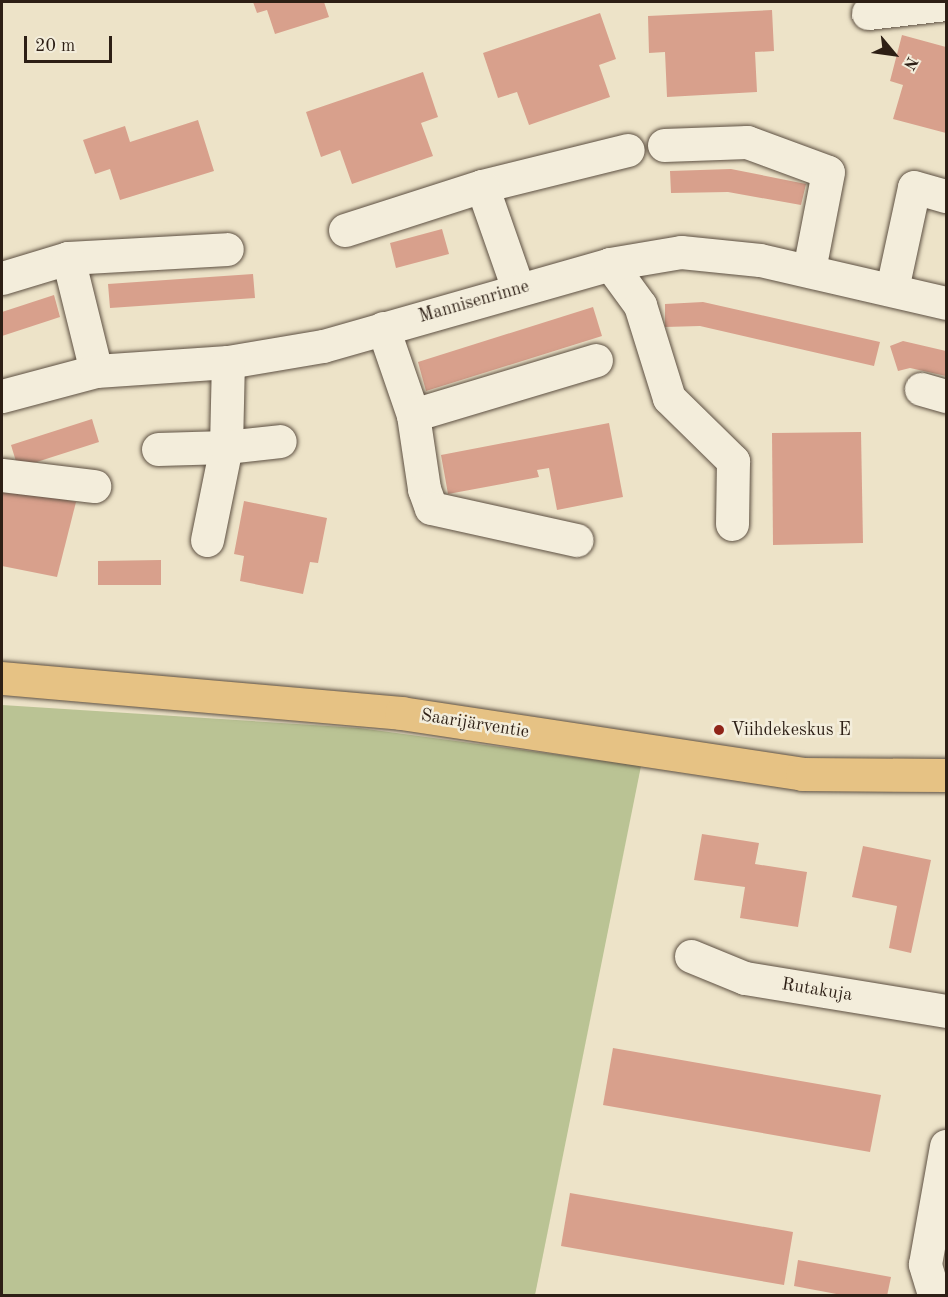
<!DOCTYPE html>
<html>
<head>
<meta charset="utf-8">
<style>
  body { margin:0 }
  #map { position:relative; width:948px; height:1297px; overflow:hidden; background:#ede3c8; font-family:"Old Standard TT",serif }
  div>[style] { position:absolute }
  [style*='--x'] { left:calc(var(--x)*1px); top:calc(var(--y)*1px); width:calc(var(--w)*1px); rotate:calc(var(--a)*1deg) }
  .green>* { inset:0; background:#bac394 }
  .building>* { inset:0; background:#d8a08c }
  .roads { filter:drop-shadow(0 0 2px #5d5042) drop-shadow(0 0 2px #5d5042) }
  .minor>* { height:33px; margin:-16.5px; padding:0 16.5px; transform-origin:16.5px; border-radius:16.5px; background:#f3eddb }
  .major>* { height:33px; margin:-16.5px; padding:0 16.5px; transform-origin:16.5px; border-radius:16.5px; background:#e6c284 }
  .dots>* { width:16px; height:16px; translate:-50% -50%; box-sizing:border-box; border:3px solid #f3eddb; border-radius:50% }
  span { translate:-50% -50%; white-space:nowrap; text-align:center; line-height:1.15; -webkit-text-stroke:5px #f3eddb; paint-order:stroke }
  .street-label { font-size:18px; color:#2d1f15 }
  .poi-label { font-size:18px; color:#2d1f15 }
  .left { translate:0 -50%; text-align:left }
  .frame { position:absolute; inset:0; border:3px solid #2d1f15; pointer-events:none }
  .north { position:absolute; left:864px; top:24px; width:60px; height:60px; -webkit-text-stroke:4px #f3eddb; paint-order:stroke; rotate:119deg; font-size:16px; font-weight:700; line-height:24px; text-align:center; color:#2d1f15 }
  .north::after { content:''; display:block; margin:auto; width:21px; height:27px; background:#2d1f15; clip-path:polygon(50% 0,100% 100%,50% 72%,0 100%) }
  .scale { position:absolute; left:24px; top:36px; width:88px; height:27px; box-sizing:border-box; border:3px solid #2d1f15; border-top:0; padding-left:8px; font-size:18px; line-height:21px; white-space:nowrap; color:#2d1f15; -webkit-text-stroke:4px #f3eddb; paint-order:stroke }
</style>
</head>
<body>
<div id="map">
  <div class="green">
    <div style="clip-path:polygon(2px 705px,359px 728px,641px 766px,535px 1295px,2px 1295px)"></div>
  </div>
  <div class="building">
    <div style="clip-path:polygon(253px 2px,324px 2px,329px 17px,275px 34px,267px 10px,257px 13px)"></div>
    <div style="clip-path:polygon(772px 10px,774px 51px,755px 52px,757px 92px,667px 97px,665px 52px,649px 53px,648px 16px)"></div>
    <div style="clip-path:polygon(600px 13px,616px 59px,599px 65px,610px 97px,529px 125px,517px 92px,498px 98px,483px 53px)"></div>
    <div style="clip-path:polygon(902px 35px,946px 47px,946px 133px,893px 119px,903px 85px,890px 81px)"></div>
    <div style="clip-path:polygon(423px 72px,438px 117px,421px 123px,433px 156px,352px 184px,340px 150px,321px 157px,306px 112px)"></div>
    <div style="clip-path:polygon(198px 120px,214px 171px,120px 200px,110px 169px,95px 174px,83px 140px,125px 126px,130px 142px)"></div>
    <div style="clip-path:polygon(731px 169px,806px 184px,801px 205px,728px 192px,671px 193px,670px 171px)"></div>
    <div style="clip-path:polygon(442px 229px,449px 254px,396px 268px,390px 243px)"></div>
    <div style="clip-path:polygon(253px 274px,255px 298px,110px 308px,108px 284px)"></div>
    <div style="clip-path:polygon(54px 295px,60px 317px,2px 336px,2px 312px)"></div>
    <div style="clip-path:polygon(703px 302px,880px 342px,874px 366px,700px 326px,665px 327px,665px 304px)"></div>
    <div style="clip-path:polygon(593px 307px,602px 336px,426px 391px,418px 362px)"></div>
    <div style="clip-path:polygon(903px 341px,946px 351px,946px 376px,910px 368px,898px 371px,890px 346px)"></div>
    <div style="clip-path:polygon(92px 419px,99px 442px,18px 468px,11px 445px)"></div>
    <div style="clip-path:polygon(609px 423px,623px 497px,557px 510px,549px 468px,537px 470px,539px 477px,448px 494px,441px 455px)"></div>
    <div style="clip-path:polygon(861px 432px,863px 543px,773px 545px,772px 433px)"></div>
    <div style="clip-path:polygon(2px 487px,76px 502px,57px 577px,2px 566px)"></div>
    <div style="clip-path:polygon(244px 501px,327px 518px,318px 563px,310px 562px,303px 594px,240px 581px,244px 556px,234px 554px)"></div>
    <div style="clip-path:polygon(161px 560px,161px 585px,98px 585px,98px 561px)"></div>
    <div style="clip-path:polygon(702px 834px,759px 843px,755px 864px,807px 872px,798px 927px,740px 918px,745px 887px,694px 880px)"></div>
    <div style="clip-path:polygon(863px 846px,931px 860px,911px 953px,889px 948px,897px 906px,852px 897px)"></div>
    <div style="clip-path:polygon(613px 1048px,881px 1095px,870px 1152px,603px 1105px)"></div>
    <div style="clip-path:polygon(570px 1193px,793px 1232px,784px 1285px,561px 1246px)"></div>
    <div style="clip-path:polygon(798px 1260px,891px 1277px,887px 1296px,847px 1296px,794px 1286px)"></div>
  </div>
  <div class="roads">
    <div class="minor">
      <div style="--x:868;--y:13;--w:79;--a:-6.6"></div>
      <div style="--x:664;--y:145;--w:83;--a:-2.1"></div>
      <div style="--x:747;--y:142;--w:86;--a:20.3"></div>
      <div style="--x:828;--y:172;--w:100;--a:101"></div>
      <div style="--x:482;--y:186;--w:150;--a:-13.9"></div>
      <div style="--x:345;--y:230;--w:144;--a:-17.8"></div>
      <div style="--x:482;--y:186;--w:109;--a:70.7"></div>
      <div style="--x:68;--y:258;--w:159;--a:-3.2"></div>
      <div style="--x:610;--y:264;--w:51;--a:53.8"></div>
      <div style="--x:640;--y:305;--w:97;--a:72.7"></div>
      <div style="--x:669;--y:398;--w:90;--a:44.5"></div>
      <div style="--x:733;--y:461;--w:63;--a:90.9"></div>
      <div style="--x:2;--y:278;--w:69;--a:-16.9"></div>
      <div style="--x:68;--y:258;--w:116;--a:76.1"></div>
      <div style="--x:892;--y:289;--w:104;--a:-77.8"></div>
      <div style="--x:914;--y:187;--w:33;--a:16"></div>
      <div style="--x:383;--y:328;--w:92;--a:71"></div>
      <div style="--x:413;--y:415;--w:191;--a:-16.7"></div>
      <div style="--x:921;--y:389;--w:26;--a:16"></div>
      <div style="--x:2;--y:396;--w:97;--a:-14.9"></div>
      <div style="--x:96;--y:371;--w:132;--a:-3.9"></div>
      <div style="--x:228;--y:362;--w:96;--a:-9.6"></div>
      <div style="--x:323;--y:346;--w:298;--a:-15.9"></div>
      <div style="--x:610;--y:264;--w:72;--a:-9.6"></div>
      <div style="--x:681;--y:252;--w:79;--a:5.8"></div>
      <div style="--x:760;--y:260;--w:191;--a:13"></div>
      <div style="--x:413;--y:415;--w:75;--a:81.5"></div>
      <div style="--x:424;--y:489;--w:20;--a:70"></div>
      <div style="--x:431;--y:508;--w:149;--a:12.4"></div>
      <div style="--x:158;--y:449;--w:68;--a:-1.7"></div>
      <div style="--x:226;--y:447;--w:85;--a:-88.7"></div>
      <div style="--x:2;--y:475;--w:93;--a:6.8"></div>
      <div style="--x:207;--y:540;--w:95;--a:-78.5"></div>
      <div style="--x:226;--y:447;--w:54;--a:-6.3"></div>
      <div style="--x:691;--y:956;--w:58;--a:22.2"></div>
      <div style="--x:745;--y:978;--w:204;--a:9.3"></div>
      <div style="--x:942;--y:1296;--w:10;--a:-151"></div>
      <div style="--x:933;--y:1291;--w:28;--a:-107"></div>
      <div style="--x:925;--y:1264;--w:120;--a:-79.9"></div>
    </div>
    <div class="major">
      <div style="--x:2;--y:678;--w:401;--a:5"></div>
      <div style="--x:401;--y:713;--w:406;--a:8.6"></div>
      <div style="--x:802;--y:774;--w:144;--a:0.4"></div>
    </div>
  </div>
  <div class="dots">
    <div style="left:719px;top:730px;background:#8f2418"></div>
  </div>
  <div class="street-label">
    <span style="left:474px;top:302px;rotate:-16deg">Mannisenrinne</span>
    <span style="left:475px;top:724px;rotate:9deg">Saarijärventie</span>
    <span style="left:817px;top:990px;rotate:9deg">Rutakuja</span>
  </div>
  <div class="poi-label">
    <span class="left" style="left:731px;top:730px">Viihdekeskus E</span>
  </div>
  <div class="frame"></div>
  <div class="north">N</div>
  <div class="scale">20 m</div>
</div>
</body>
</html>
